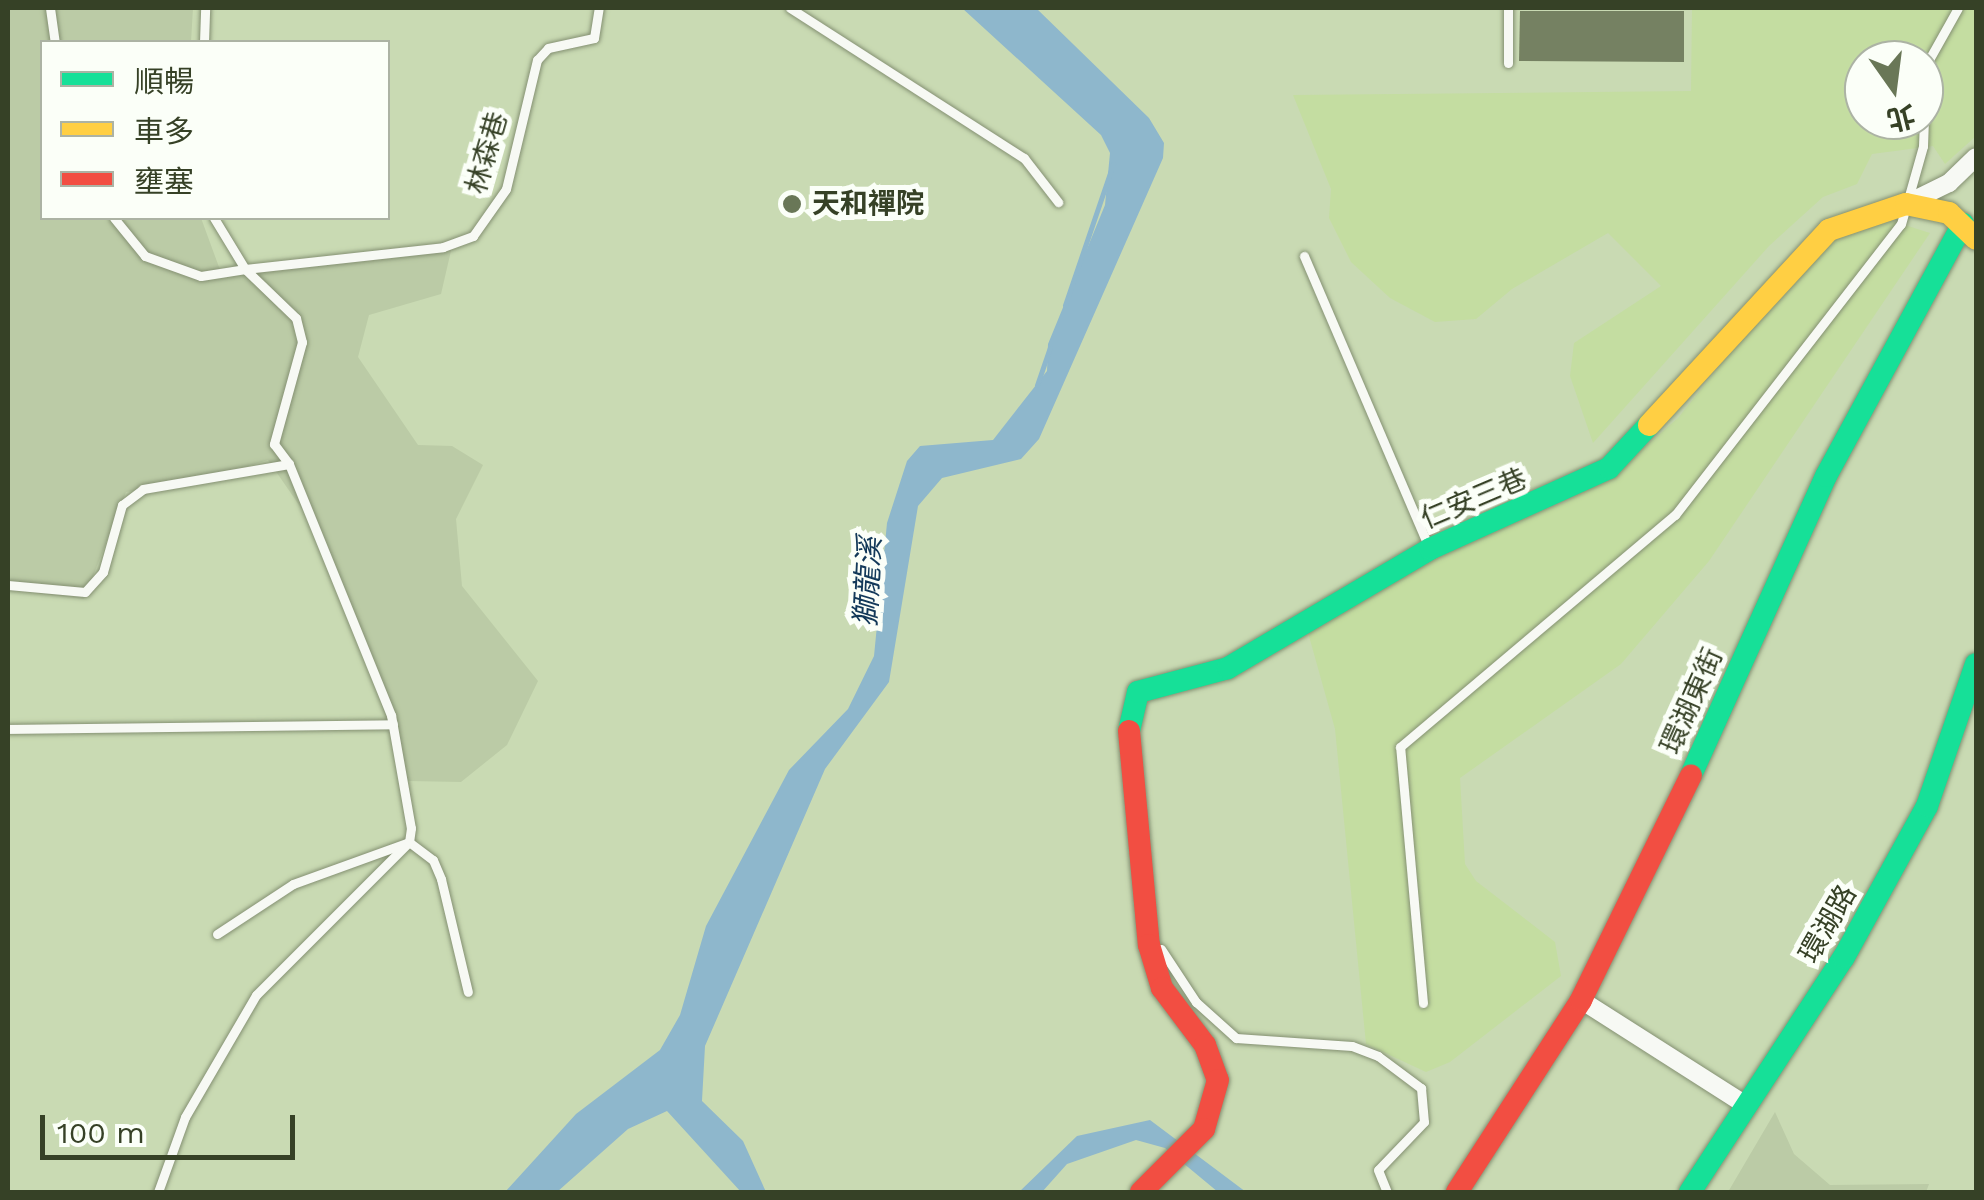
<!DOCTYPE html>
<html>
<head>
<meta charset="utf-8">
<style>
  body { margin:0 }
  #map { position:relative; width:1984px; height:1200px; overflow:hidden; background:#c9dab3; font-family:"Work Sans","Noto Sans TC",sans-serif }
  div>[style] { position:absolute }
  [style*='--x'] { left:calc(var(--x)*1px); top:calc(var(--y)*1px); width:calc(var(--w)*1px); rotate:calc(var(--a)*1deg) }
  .built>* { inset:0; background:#c4dda1 }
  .green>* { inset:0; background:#bbcba6 }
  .water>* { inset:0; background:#8eb7cc }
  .stream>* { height:5px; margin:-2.5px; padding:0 2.5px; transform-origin:2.5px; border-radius:2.5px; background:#8eb7cc }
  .building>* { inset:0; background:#758162 }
  .roads { filter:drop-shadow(0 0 2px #849072) drop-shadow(0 0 2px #849072) }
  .lane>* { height:9px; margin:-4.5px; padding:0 4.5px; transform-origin:4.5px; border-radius:4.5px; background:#f7f9f4 }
  .street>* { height:18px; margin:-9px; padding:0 9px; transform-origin:9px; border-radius:9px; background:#f7f9f4 }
  .fast>* { height:22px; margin:-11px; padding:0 11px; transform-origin:11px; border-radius:11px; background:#16e098 }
  .slow>* { height:22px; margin:-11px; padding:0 11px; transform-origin:11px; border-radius:11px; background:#ffcf43 }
  .jam>* { height:22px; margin:-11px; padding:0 11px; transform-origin:11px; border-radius:11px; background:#f24e42 }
  .dots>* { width:28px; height:28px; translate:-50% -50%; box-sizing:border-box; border:5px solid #fbfff8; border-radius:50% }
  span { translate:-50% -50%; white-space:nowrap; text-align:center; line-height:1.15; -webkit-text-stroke:10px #fbfff8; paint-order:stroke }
  .street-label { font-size:28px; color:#364126 }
  .poi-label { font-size:28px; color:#364126; font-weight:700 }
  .left { translate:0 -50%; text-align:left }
  .water-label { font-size:30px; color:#133959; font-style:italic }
  .frame { position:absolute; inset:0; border:10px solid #364126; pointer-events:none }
  .legend { position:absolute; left:40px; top:40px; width:350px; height:180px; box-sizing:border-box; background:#fbfff8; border:2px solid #acb3a4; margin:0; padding:12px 18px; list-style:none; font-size:30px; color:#364126 }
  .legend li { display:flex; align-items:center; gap:20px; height:50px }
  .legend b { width:50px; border:2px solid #acb3a4 }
  .north { position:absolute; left:1844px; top:40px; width:100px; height:100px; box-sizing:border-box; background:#fbfff8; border:2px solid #acb3a4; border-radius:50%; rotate:166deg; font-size:28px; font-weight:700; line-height:40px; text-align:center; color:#364126 }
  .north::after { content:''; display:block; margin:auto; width:35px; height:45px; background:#697757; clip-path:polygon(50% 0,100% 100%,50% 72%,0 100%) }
  .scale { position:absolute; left:40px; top:1115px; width:255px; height:45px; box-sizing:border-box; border:5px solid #364126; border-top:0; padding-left:12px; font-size:30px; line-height:35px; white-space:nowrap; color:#364126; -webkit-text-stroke:8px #fbfff8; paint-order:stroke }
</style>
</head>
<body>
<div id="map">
  <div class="built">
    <div style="clip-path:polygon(evenodd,1692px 8px,1976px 8px,1976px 136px,1945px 164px,1933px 146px,1872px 154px,1857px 184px,1823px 197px,1769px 246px,1593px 443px,1570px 376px,1574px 343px,1661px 286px,1608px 233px,1512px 289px,1476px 319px,1435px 322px,1390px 298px,1351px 262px,1329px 218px,1331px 189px,1293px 95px,1691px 91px,1692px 8px,1864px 60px,1924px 60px,1924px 120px,1864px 120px,1864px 60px)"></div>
    <div style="clip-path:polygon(1889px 220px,1930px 233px,1709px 561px,1621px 664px,1460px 778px,1465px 864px,1476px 881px,1555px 942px,1561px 976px,1450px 1062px,1426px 1072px,1366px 1044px,1335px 729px,1307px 629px,1492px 528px,1564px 503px,1615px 473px,1678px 418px,1785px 285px,1846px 230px)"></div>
  </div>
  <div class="green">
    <div style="clip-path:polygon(8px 8px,193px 8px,191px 42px,42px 42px,42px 218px,201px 218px,223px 278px,298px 261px,453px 242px,441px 294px,369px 315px,358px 357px,418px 445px,452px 446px,483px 465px,456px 519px,462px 586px,538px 681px,507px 745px,461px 782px,408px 781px,326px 544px,268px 460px,196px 482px,126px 492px,84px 599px,8px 590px)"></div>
    <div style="clip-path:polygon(1775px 1112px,1794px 1154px,1830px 1185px,1929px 1184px,1926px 1192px,1728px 1192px)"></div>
  </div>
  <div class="water">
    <div style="clip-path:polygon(962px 8px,1036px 8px,1149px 118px,1164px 143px,1163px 158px,1039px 439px,1021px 459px,942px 478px,918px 506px,889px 682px,825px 769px,705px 1046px,702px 1101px,743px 1141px,766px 1192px,741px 1192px,667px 1111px,628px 1129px,557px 1192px,505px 1192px,576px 1114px,660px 1050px,680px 1015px,706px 926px,789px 770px,848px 709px,874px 656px,887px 523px,907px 461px,920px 446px,993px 440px,1047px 371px,1048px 344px,1105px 205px,1110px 153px,1101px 135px)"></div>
    <div style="clip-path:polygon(1150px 1120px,1246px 1192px,1218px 1192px,1165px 1148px,1136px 1140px,1067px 1164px,1042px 1192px,1019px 1192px,1077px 1136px)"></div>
  </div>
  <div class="stream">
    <div style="--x:1065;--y:305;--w:149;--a:-71.2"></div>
    <div style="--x:1037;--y:385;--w:39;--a:-71"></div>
  </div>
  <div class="building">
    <div style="clip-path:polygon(1520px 11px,1684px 11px,1684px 62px,1519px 61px)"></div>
  </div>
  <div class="roads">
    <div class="lane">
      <div style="--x:50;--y:8;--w:34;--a:82"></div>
      <div style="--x:790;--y:8;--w:278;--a:32.7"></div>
      <div style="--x:1024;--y:158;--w:56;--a:52.3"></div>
      <div style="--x:204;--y:42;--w:34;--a:-88"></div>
      <div style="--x:1508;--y:63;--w:55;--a:-90"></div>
      <div style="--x:114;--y:218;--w:49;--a:50.8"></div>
      <div style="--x:145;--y:256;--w:59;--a:19.7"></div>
      <div style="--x:201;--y:276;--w:45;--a:-9"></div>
      <div style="--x:245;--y:269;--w:71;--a:43.9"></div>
      <div style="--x:296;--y:318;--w:25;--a:76"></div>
      <div style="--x:302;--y:342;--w:106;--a:105.4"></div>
      <div style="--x:274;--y:444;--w:25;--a:53"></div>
      <div style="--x:289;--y:464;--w:271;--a:67.9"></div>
      <div style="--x:391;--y:715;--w:115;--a:80"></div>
      <div style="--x:411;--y:828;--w:14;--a:98"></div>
      <div style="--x:409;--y:842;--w:216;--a:135"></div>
      <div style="--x:256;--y:995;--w:141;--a:120.2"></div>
      <div style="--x:185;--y:1117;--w:80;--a:109.8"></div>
      <div style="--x:214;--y:218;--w:60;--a:58.7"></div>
      <div style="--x:245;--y:269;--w:199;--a:-6.3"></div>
      <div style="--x:443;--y:247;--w:32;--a:-20"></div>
      <div style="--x:473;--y:236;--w:57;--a:-54.9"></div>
      <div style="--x:506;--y:189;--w:133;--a:-76.5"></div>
      <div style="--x:537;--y:60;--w:16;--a:-47"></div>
      <div style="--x:548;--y:48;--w:47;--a:-12.3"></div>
      <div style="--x:594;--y:38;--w:30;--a:-81"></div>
      <div style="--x:1304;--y:256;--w:317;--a:66.8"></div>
      <div style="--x:8;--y:585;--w:77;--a:5.2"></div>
      <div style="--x:85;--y:592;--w:27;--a:-48"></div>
      <div style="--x:103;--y:572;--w:70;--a:-74.2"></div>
      <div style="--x:122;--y:505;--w:26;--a:-37"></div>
      <div style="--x:143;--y:489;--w:148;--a:-9.7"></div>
      <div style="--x:8;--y:729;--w:385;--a:-0.7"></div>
      <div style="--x:217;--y:934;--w:91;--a:-33.3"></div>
      <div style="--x:293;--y:884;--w:123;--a:-19.9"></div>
      <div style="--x:409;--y:842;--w:30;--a:37"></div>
      <div style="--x:433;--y:860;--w:21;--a:67"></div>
      <div style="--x:441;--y:879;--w:116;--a:76.6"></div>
      <div style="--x:1161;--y:949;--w:64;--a:56.6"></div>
      <div style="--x:1196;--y:1002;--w:54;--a:42"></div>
      <div style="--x:1236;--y:1038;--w:116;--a:3.9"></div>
      <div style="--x:1352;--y:1046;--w:28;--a:21"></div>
      <div style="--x:1378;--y:1056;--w:54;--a:36.7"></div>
      <div style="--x:1421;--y:1088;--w:34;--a:85"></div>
      <div style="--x:1424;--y:1122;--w:66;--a:133.8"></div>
      <div style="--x:1378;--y:1170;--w:24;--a:68"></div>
      <div style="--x:1423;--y:1003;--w:257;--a:-95.1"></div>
      <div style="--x:1400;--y:747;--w:360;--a:-40.2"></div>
      <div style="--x:1675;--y:515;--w:368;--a:-52.2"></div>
      <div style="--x:1901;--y:224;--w:81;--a:-74.2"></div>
      <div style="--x:1923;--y:146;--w:81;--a:-87.9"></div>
      <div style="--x:1926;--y:65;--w:65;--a:-60.7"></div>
    </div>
    <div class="street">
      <div style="--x:1906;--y:204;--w:48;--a:-26"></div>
      <div style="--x:1949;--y:183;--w:37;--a:-44"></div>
      <div style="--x:1581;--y:1000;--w:196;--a:32.5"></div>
    </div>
    <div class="fast">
      <div style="--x:1129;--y:731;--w:40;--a:-77"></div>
      <div style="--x:1138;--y:692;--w:93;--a:-14.9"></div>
      <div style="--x:1228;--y:668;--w:234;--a:-30.5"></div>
      <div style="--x:1430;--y:549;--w:196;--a:-24.3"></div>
      <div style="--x:1609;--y:468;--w:59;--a:-47.1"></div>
      <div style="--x:1691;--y:775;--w:328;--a:-65.7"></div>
      <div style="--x:1826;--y:476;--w:287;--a:-61.5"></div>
      <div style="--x:1690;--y:1192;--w:281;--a:-56.8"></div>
      <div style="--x:1844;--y:957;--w:172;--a:-61.2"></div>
      <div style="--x:1927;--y:806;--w:150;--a:-71"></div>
    </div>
    <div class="slow">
      <div style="--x:1649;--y:425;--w:265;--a:-47.3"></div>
      <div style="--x:1829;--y:230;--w:81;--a:-18.7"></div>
      <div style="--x:1906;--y:204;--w:44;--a:11.8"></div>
      <div style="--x:1949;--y:213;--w:37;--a:44"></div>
    </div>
    <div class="jam">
      <div style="--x:1129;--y:731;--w:215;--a:84.7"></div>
      <div style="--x:1149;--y:945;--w:45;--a:73.2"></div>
      <div style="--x:1162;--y:988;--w:71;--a:53"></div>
      <div style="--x:1205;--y:1045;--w:37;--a:70"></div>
      <div style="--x:1218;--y:1080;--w:51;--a:105.9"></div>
      <div style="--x:1204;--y:1129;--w:89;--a:135"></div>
      <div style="--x:1457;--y:1192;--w:229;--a:-57.1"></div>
      <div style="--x:1581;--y:1000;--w:250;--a:-63.9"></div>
    </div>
  </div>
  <div class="dots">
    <div style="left:792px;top:204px;background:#697757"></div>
  </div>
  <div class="street-label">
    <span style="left:487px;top:153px;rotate:-74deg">林森巷</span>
    <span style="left:1474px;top:499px;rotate:-23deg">仁安三巷</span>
    <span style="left:1692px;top:701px;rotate:-66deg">環湖東街</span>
    <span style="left:1828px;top:924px;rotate:-60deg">環湖路</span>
  </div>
  <div class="poi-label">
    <span class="left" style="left:812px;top:204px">天和禪院</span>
  </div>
  <div class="water-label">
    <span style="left:868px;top:582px;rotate:-87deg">獅龍溪</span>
  </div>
  <div class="frame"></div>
  <ul class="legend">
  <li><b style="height:12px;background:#16e098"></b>順暢</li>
  <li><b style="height:12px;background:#ffcf43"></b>車多</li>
  <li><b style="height:12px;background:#f24e42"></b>壅塞</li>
  </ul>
  <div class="north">北</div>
  <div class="scale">100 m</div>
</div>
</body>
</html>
